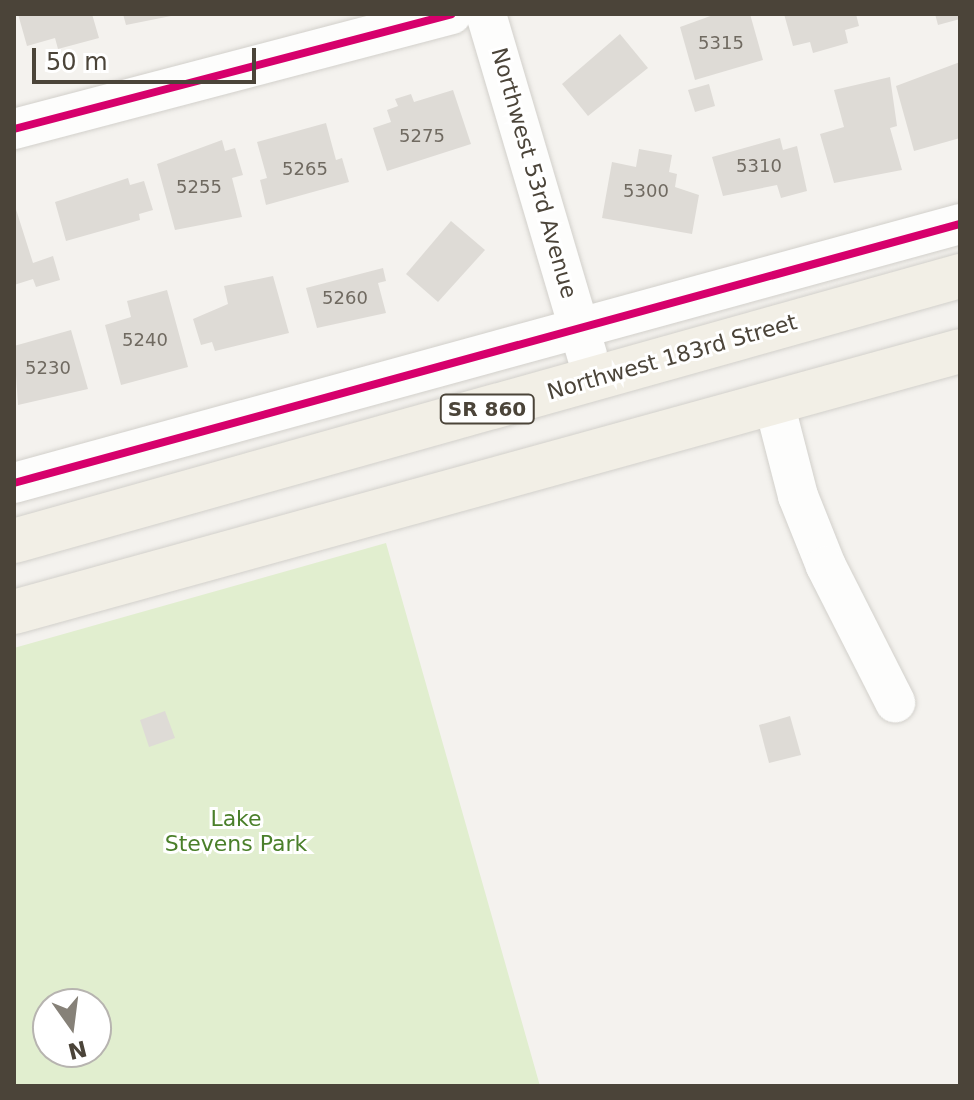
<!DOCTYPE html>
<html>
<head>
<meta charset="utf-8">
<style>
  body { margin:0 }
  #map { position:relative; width:974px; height:1100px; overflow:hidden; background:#f4f2ee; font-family:"DejaVu Sans",sans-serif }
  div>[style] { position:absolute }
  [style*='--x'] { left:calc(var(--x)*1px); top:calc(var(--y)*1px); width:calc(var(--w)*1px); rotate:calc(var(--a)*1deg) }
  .green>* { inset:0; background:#e1eecf }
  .building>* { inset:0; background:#dedbd6 }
  .roads { filter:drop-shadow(0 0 2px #d2d0cb) drop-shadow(0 0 2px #d2d0cb) }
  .minor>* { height:40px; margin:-20px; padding:0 20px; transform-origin:20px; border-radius:20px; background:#fdfdfc }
  .major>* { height:44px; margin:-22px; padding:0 22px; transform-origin:22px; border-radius:22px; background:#f2efe6 }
  .cycleway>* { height:8px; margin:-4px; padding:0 4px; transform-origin:4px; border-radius:4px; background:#d6006c }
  span { translate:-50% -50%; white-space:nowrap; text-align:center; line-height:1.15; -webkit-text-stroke:6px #fff; paint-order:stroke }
  .number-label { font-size:18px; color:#706a61 }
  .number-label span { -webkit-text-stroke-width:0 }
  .shield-label span { padding:2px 6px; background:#fff; border:2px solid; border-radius:6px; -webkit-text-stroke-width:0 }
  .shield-label { font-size:20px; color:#4b4439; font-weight:700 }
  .street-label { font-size:22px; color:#4b4439 }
  .park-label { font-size:22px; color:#4a7f2a }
  .frame { position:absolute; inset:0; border:16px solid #4b4439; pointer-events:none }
  .north { position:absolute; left:32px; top:988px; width:80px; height:80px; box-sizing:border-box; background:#fff; border:2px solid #b7b4b0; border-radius:50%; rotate:166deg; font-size:22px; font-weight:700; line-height:32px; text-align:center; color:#4b4439 }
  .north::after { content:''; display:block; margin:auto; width:28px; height:36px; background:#868178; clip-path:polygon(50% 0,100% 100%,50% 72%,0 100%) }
  .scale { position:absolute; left:32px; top:48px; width:224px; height:36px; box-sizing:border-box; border:4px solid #4b4439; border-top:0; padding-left:10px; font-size:24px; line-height:28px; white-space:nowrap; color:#4b4439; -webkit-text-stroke:6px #fff; paint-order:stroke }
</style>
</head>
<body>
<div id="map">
  <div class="green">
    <div style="clip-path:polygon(evenodd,386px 543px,540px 1086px,14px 1086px,14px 648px,386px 543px,48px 1004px,96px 1004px,96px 1052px,48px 1052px,48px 1004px)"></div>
  </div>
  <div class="building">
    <div style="clip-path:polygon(18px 14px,92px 14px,99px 38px,58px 49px,55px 38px,27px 46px)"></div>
    <div style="clip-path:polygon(123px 14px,176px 14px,176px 15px,126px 25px)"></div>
    <div style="clip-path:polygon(716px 14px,750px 14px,763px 60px,695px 80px,680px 27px)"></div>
    <div style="clip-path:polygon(784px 14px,856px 14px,859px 26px,845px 30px,848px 43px,813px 53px,810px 42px,793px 46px)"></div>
    <div style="clip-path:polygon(935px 14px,960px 14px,960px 19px,938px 25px)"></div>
    <div style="clip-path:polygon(620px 34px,648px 68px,588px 116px,562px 84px)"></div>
    <div style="clip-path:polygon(960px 62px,960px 138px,914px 151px,896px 86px)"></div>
    <div style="clip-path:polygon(890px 77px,897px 126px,890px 128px,902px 170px,834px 183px,820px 134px,844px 127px,834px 90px)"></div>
    <div style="clip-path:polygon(709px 84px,715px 106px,695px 112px,688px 90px)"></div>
    <div style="clip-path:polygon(453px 90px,471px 144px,387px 171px,373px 128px,391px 122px,387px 110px,398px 106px,395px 99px,411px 94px,414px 102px)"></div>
    <div style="clip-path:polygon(326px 123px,336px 160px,342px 158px,349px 182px,266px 205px,260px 180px,267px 178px,257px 142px)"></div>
    <div style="clip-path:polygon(780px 138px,783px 150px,797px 146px,807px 191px,781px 198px,777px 185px,723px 196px,712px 157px)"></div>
    <div style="clip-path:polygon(222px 140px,225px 151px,235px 148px,243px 175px,232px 178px,242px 217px,175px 230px,157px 164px)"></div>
    <div style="clip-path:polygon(639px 149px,672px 155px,669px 172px,677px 174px,675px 187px,699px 195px,692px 234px,602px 218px,612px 162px,636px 167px)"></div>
    <div style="clip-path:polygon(128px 178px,130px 185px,144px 181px,153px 210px,139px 214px,140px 220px,66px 241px,55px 202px)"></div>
    <div style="clip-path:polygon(14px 203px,33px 263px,53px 256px,60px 280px,36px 287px,33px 279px,14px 285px)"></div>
    <div style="clip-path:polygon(451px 221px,485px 250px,438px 302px,406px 274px)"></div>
    <div style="clip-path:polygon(383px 268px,386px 281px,378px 283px,386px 313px,317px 328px,306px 288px)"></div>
    <div style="clip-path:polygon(273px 276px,289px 333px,215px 351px,212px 342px,201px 345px,193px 319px,228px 304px,224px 286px)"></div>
    <div style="clip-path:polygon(167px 290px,188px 367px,121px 385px,105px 325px,131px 317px,127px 301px)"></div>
    <div style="clip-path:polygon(71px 330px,88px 389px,18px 405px,14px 346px)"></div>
    <div style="clip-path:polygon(165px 711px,175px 738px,149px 747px,140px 720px)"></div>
    <div style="clip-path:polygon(790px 716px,801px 755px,769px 763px,759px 725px)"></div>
  </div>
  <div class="roads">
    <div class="minor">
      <div style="--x:486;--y:14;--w:356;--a:73.5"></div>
      <div style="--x:14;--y:129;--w:452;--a:-14.7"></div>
      <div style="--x:774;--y:403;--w:96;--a:75.5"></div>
      <div style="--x:798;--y:496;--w:75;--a:68.2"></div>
      <div style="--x:826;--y:566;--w:153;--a:63.1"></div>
      <div style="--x:14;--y:483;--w:981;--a:-15.31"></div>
    </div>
    <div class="major">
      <div style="--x:14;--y:541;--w:982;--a:-15.65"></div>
      <div style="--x:14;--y:612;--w:981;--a:-15.42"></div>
    </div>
  </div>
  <div class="cycleway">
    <div style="--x:14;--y:129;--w:452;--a:-14.7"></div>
    <div style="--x:14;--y:483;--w:981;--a:-15.31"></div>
  </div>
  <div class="number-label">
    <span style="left:721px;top:43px">5315</span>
    <span style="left:422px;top:136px">5275</span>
    <span style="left:759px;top:166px">5310</span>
    <span style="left:305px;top:169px">5265</span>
    <span style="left:199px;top:187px">5255</span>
    <span style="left:646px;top:191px">5300</span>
    <span style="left:345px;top:298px">5260</span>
    <span style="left:145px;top:340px">5240</span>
    <span style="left:48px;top:368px">5230</span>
  </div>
  <div class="shield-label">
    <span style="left:487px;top:409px">SR 860</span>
  </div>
  <div class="street-label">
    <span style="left:534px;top:173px;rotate:74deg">Northwest 53rd Avenue</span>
    <span style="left:672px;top:357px;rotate:-16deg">Northwest 183rd Street</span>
  </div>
  <div class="park-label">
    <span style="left:236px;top:831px">Lake<br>Stevens Park</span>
  </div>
  <div class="frame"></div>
  <div class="north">N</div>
  <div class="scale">50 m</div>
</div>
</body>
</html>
